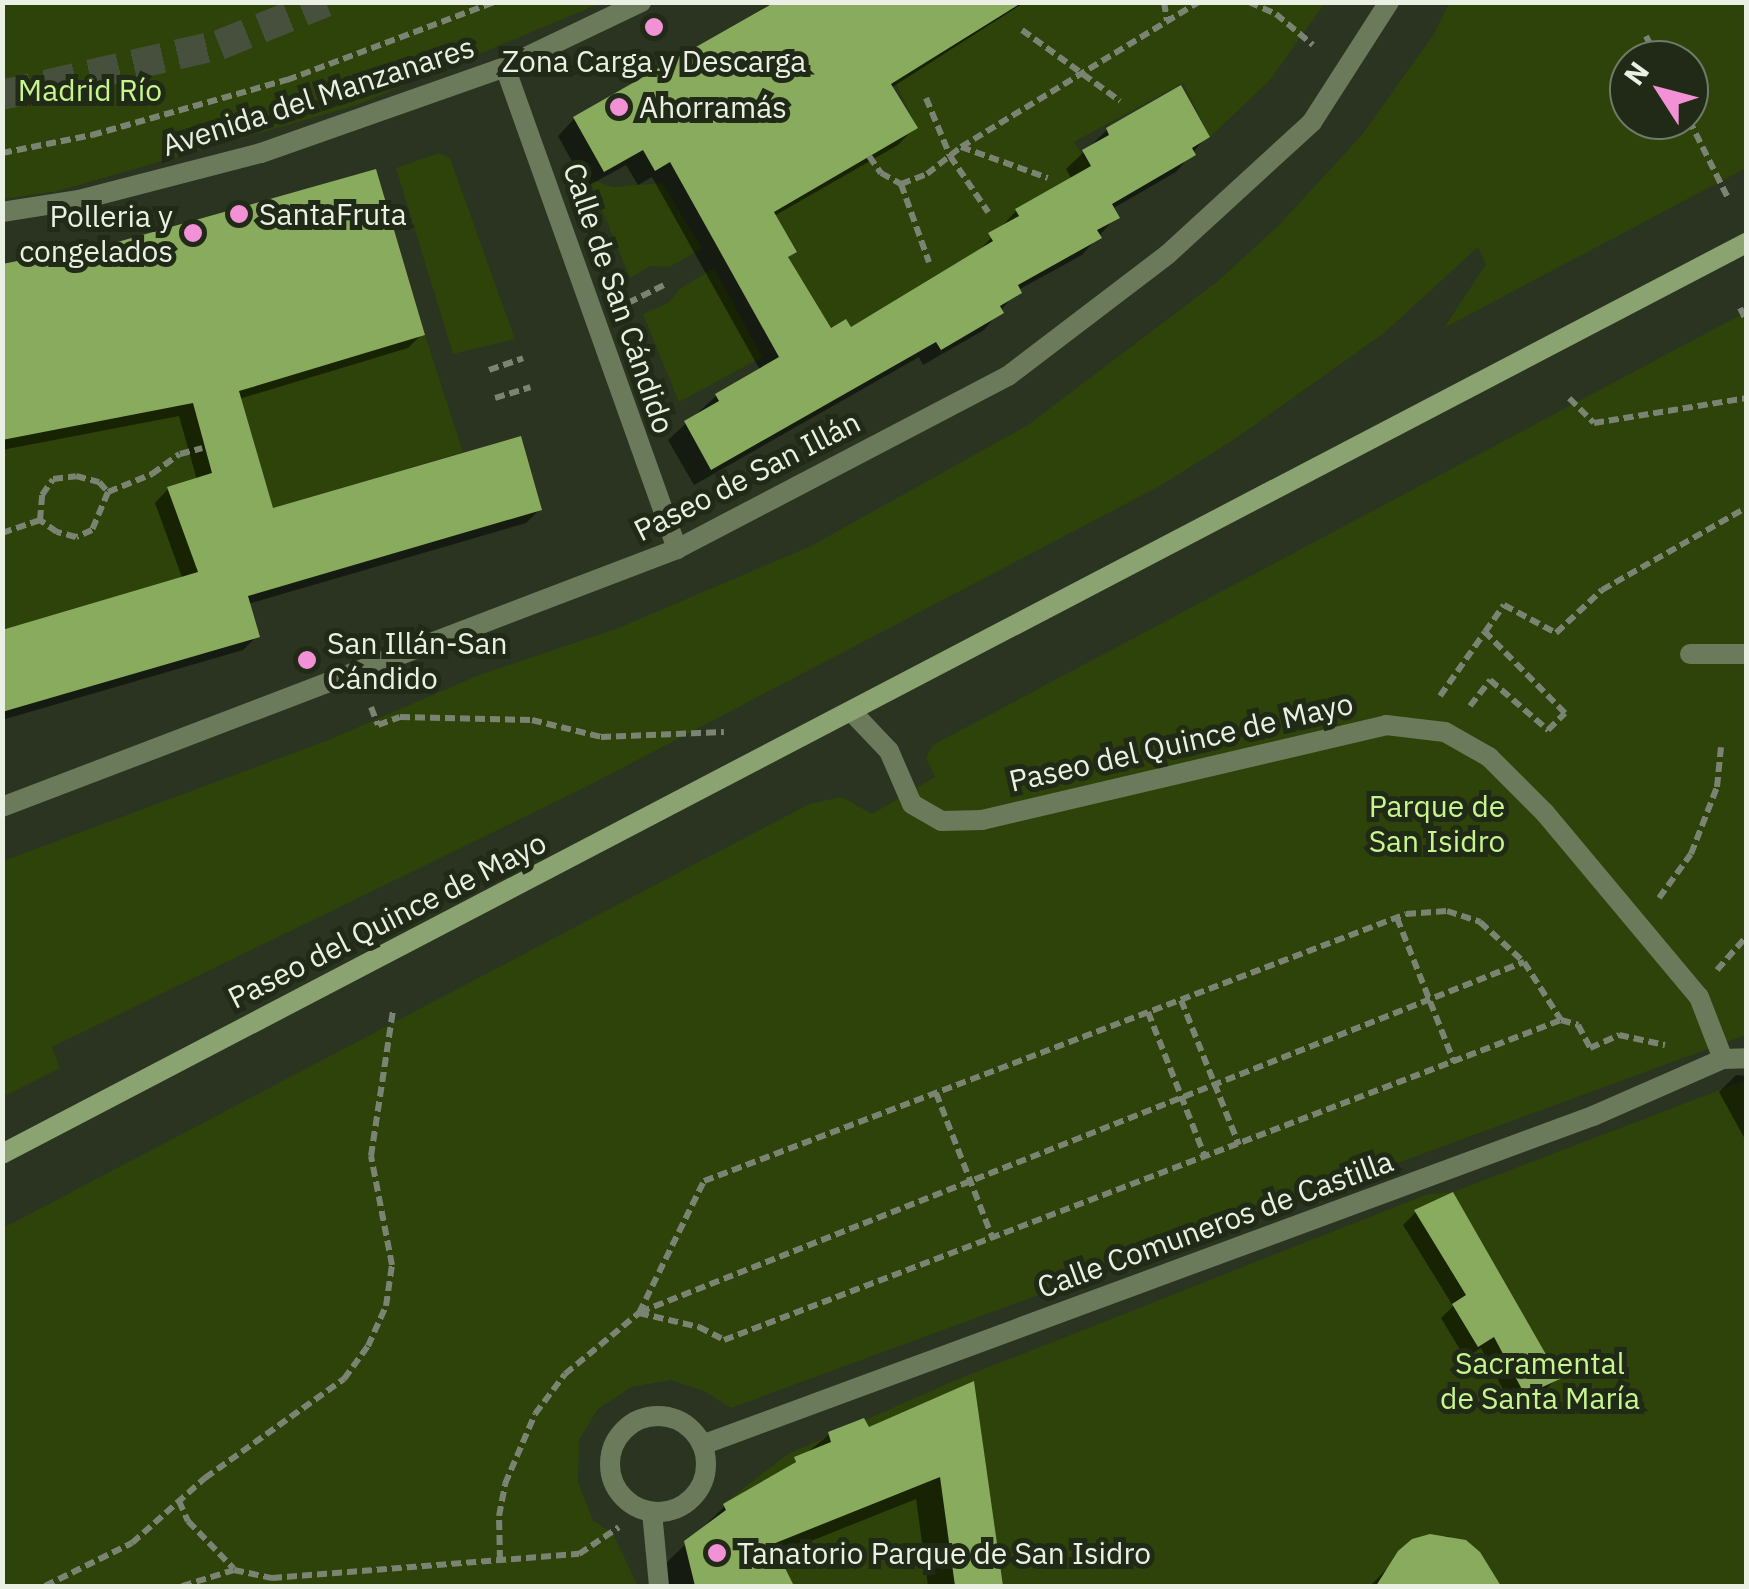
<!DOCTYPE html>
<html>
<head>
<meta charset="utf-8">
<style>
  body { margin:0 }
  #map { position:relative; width:1749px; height:1589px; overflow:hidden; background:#2a3420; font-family:"IBM Plex Sans",sans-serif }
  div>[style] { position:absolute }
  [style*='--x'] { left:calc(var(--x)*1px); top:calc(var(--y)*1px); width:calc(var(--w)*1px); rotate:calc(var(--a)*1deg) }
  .green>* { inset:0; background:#2d4309 }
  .shadow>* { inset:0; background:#0007 }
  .building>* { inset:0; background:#88ab5e }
  .highway-tunnel>* { height:30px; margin-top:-15px; transform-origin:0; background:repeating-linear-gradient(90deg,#47503d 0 30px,transparent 0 45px) }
  .path>* { height:6px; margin-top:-3px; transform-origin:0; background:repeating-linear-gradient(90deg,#7b8473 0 10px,transparent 0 15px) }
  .lane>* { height:20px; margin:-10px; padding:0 10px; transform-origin:10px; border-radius:10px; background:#6b7a5a }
  .street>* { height:20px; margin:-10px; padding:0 10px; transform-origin:10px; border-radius:10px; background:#6b7a5a }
  .street>.ring { margin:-10px; padding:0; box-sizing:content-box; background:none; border:20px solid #6b7a5a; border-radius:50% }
  .secondary>* { height:20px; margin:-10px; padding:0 10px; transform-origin:10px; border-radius:10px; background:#8ba370 }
  .dots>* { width:28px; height:28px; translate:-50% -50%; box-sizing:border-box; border:5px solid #212a16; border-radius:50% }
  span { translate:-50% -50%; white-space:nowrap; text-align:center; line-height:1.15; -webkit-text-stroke:10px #212a16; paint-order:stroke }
  .poi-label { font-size:30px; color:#eaf1e4 }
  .left { translate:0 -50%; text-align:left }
  .right { translate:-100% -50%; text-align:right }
  .park-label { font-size:30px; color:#c6f68d }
  .street-label { font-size:30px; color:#eaf1e4 }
  .frame { position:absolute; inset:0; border:5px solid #eaf1e4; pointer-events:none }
  .north { position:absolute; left:1609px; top:40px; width:100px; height:100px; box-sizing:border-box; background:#212a16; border:2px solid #717a68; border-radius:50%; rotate:306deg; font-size:28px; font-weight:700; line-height:40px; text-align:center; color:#eaf1e4 }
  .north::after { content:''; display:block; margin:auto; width:35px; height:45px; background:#f391d6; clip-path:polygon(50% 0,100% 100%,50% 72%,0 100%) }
</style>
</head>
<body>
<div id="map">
  <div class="green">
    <div style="clip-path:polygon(2px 3px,3px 2px,601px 3px,357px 105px,58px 191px,3px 199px)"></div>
    <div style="clip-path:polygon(1023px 3px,1325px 3px,1270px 80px,1210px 137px,1183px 83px,1074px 142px,1094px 173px,989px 233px,996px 246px,851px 327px,846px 319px,829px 328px,788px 257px,797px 251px,774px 212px,917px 128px,895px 82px)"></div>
    <div style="clip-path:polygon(evenodd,1449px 3px,1746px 3px,1746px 168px,1444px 328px,1486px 264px,1478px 247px,1384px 333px,1232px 441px,1158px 487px,588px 786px,52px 1047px,60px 1068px,3px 1097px,3px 861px,326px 741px,479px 675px,616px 629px,811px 546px,1028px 425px,1218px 281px,1277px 227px,1362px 135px,1434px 34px,1449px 3px,1629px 60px,1689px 60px,1689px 120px,1629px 120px,1629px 60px)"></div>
    <div style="clip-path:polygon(439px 153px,450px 158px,515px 339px,453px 354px,396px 168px)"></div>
    <div style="clip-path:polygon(589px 179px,613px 187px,662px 183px,702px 249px,669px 267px,651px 266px,630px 278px)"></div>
    <div style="clip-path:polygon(714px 268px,762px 357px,679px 402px,643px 314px,668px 303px,681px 288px)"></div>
    <div style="clip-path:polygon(1746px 312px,1746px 1035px,731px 1408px,704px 1391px,671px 1380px,631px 1387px,598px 1409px,579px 1440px,578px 1482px,593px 1520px,613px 1534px,638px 1586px,3px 1586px,3px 1228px,809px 804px,842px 797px,872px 814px,935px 777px,926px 758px,933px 745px)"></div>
    <div style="clip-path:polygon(425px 335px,463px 452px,227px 522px,238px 562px,3px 630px,2px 439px,193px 403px)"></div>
    <div style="clip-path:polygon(1746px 1080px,1746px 1586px,764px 1586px,723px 1504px,788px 1454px,951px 1382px,1428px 1194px,1453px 1192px)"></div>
  </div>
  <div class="shadow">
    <div style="clip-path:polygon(774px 2px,1025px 2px,891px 88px,914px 128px,898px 145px,774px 216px,794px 251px,786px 259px,830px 331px,850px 330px,975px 255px,1016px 211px,1072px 180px,1066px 169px,1107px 130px,1207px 136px,1176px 172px,1112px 209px,1116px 217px,1082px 255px,1018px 290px,984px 330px,923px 365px,919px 357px,694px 485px,668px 440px,716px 396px,760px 370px,652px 177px,638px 185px,626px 165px,586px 187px,558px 136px,574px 119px)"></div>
    <div style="clip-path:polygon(2px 267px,422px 334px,408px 348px,239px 399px,271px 511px,540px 509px,526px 523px,248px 604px,257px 636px,243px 650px,2px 720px,2px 633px,183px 580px,155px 503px,168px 489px,197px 480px,179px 416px,2px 450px)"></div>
    <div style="clip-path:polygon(1736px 1075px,1746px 1076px,1746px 1141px,1719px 1092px)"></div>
    <div style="clip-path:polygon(1452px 1196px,1557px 1378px,1544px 1391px,1512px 1406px,1481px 1348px,1465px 1358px,1441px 1318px,1453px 1306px,1403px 1225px,1415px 1213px)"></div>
    <div style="clip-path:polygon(972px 1385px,1001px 1586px,928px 1586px,916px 1499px,776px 1555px,791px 1586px,664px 1586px,661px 1568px,725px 1506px,780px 1474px,830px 1434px,868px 1431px)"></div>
    <div style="clip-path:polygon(1448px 1536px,1478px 1554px,1490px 1586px,1370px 1586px,1414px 1541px)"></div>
  </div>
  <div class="building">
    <div style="clip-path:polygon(775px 2px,1023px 2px,891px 84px,918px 128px,774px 212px,797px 252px,788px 257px,831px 328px,846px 319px,851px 327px,993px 241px,988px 233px,1019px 216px,1015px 209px,1091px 166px,1082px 150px,1109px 135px,1106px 128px,1181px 85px,1210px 137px,1192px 148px,1196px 155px,1112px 204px,1120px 218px,1097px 230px,1102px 238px,1018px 285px,1022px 293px,1000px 306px,1004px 313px,941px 350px,936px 342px,711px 470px,684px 421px,719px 401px,715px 394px,779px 357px,670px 162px,655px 171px,643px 150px,604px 172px,573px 117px)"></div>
    <div style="clip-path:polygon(376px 169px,425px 335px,239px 391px,273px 508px,521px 436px,542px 510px,248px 596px,260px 637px,2px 712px,2px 630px,198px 572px,167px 487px,212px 473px,193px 403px,2px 440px,2px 264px,121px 241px)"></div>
    <div style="clip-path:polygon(1453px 1192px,1560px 1379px,1525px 1395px,1494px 1337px,1478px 1347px,1452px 1304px,1466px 1295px,1414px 1210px)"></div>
    <div style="clip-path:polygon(974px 1381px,1003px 1586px,955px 1586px,940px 1477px,773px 1544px,794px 1586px,695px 1586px,684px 1541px,726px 1510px,723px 1504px,796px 1462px,794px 1457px,831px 1442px,828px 1432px,864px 1418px,869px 1427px)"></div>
    <div style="clip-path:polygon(1430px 1534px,1466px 1540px,1480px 1552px,1501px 1586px,1376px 1586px,1398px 1551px,1412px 1539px)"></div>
  </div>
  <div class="highway-tunnel">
    <div style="--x:2;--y:95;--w:223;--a:-13"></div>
    <div style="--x:219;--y:45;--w:115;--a:-21.9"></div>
  </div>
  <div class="path">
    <div style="--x:1164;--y:2;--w:19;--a:81"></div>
    <div style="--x:1249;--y:2;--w:30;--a:24"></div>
    <div style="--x:1276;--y:14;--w:48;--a:40"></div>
    <div style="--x:1022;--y:30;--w:121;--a:35.9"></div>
    <div style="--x:1646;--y:36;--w:27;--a:63"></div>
    <div style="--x:926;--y:98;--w:63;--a:67.5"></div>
    <div style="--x:950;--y:156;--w:68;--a:55.8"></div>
    <div style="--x:1689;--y:120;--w:87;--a:63.4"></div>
    <div style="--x:961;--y:147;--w:92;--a:19.6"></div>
    <div style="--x:2;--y:153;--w:92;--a:-11.3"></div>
    <div style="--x:92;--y:135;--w:203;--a:-15.8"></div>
    <div style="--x:287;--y:80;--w:221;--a:-20.6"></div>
    <div style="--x:869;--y:156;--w:21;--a:55"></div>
    <div style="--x:881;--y:173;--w:23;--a:29"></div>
    <div style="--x:901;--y:184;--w:28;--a:-21"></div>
    <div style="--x:927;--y:174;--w:43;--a:-38.5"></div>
    <div style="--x:961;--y:147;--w:279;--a:-31.4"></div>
    <div style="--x:901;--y:184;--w:83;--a:70.3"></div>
    <div style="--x:628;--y:303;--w:40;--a:-26.6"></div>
    <div style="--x:1740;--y:308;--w:13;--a:63"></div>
    <div style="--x:489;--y:370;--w:36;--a:-19"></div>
    <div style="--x:495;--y:398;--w:37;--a:-17"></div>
    <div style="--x:1569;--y:398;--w:35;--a:45"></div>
    <div style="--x:1594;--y:423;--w:154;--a:-9.3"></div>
    <div style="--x:76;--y:476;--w:24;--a:15"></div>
    <div style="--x:99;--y:482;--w:13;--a:48"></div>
    <div style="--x:108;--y:492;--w:41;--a:112.8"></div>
    <div style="--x:92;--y:530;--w:17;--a:156"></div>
    <div style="--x:76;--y:537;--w:20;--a:-165"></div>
    <div style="--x:57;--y:532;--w:21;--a:-145"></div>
    <div style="--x:40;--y:520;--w:25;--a:-85"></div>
    <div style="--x:42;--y:495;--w:19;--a:-55"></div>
    <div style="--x:53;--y:479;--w:23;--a:-7"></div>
    <div style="--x:108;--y:492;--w:48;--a:-22.2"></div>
    <div style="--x:152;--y:474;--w:34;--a:-36"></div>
    <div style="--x:180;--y:454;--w:23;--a:-15"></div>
    <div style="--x:2;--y:533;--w:40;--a:-18.9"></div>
    <div style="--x:1440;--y:696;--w:78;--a:-54.9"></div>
    <div style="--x:1470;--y:706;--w:33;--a:-52"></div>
    <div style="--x:1490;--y:680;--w:77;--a:40.8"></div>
    <div style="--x:1548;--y:730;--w:24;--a:-45"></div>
    <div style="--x:1565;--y:713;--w:114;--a:-134.6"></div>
    <div style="--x:1485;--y:632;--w:33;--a:-55"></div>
    <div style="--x:1504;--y:605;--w:59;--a:28.3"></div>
    <div style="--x:1556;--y:633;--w:63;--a:-43.1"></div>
    <div style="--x:1602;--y:590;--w:166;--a:-29.7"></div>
    <div style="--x:371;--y:707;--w:19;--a:69"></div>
    <div style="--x:378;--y:725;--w:23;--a:-20"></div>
    <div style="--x:400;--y:717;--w:132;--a:1.3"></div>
    <div style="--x:532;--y:720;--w:71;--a:13.8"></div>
    <div style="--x:601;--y:737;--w:123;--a:-2.3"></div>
    <div style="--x:1659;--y:898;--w:54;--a:-54"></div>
    <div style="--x:1691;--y:854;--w:72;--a:-68.8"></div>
    <div style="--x:1717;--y:787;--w:40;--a:-84.3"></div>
    <div style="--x:1397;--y:918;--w:155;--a:68.4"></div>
    <div style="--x:1717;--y:970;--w:44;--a:-48.7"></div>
    <div style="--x:1181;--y:1000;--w:156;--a:68.2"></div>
    <div style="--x:1148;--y:1012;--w:156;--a:68.5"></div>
    <div style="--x:936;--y:1093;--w:157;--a:68.7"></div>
    <div style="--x:640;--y:1312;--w:951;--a:-21.6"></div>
    <div style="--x:639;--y:1313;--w:147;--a:-63.8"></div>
    <div style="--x:704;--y:1181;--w:751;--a:-20.82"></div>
    <div style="--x:1406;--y:914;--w:41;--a:-4.2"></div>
    <div style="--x:1447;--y:911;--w:35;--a:18"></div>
    <div style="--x:1480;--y:922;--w:59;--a:42.3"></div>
    <div style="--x:1524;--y:962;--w:69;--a:57.5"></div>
    <div style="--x:179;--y:1501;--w:22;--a:66"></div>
    <div style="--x:188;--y:1521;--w:66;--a:46.2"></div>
    <div style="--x:500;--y:1560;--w:44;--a:-91.3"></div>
    <div style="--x:499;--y:1516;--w:33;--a:-79"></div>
    <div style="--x:505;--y:1484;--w:76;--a:-66.8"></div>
    <div style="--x:535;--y:1414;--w:50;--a:-53.1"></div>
    <div style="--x:565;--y:1374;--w:96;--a:-39.5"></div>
    <div style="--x:639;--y:1313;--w:62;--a:13.1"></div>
    <div style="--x:699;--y:1327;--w:28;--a:27"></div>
    <div style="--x:724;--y:1340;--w:896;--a:-20.92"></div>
    <div style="--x:1561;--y:1020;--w:18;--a:16"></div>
    <div style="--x:1578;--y:1025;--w:26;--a:62"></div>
    <div style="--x:1590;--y:1048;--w:32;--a:-24"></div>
    <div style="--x:1619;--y:1035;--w:47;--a:12.3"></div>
    <div style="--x:45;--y:1586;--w:97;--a:-26.3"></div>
    <div style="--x:132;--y:1543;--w:98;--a:-41.7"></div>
    <div style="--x:205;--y:1478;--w:171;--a:-35.5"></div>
    <div style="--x:344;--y:1379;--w:41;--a:-54"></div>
    <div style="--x:368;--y:1346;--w:44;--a:-65.8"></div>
    <div style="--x:386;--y:1306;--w:41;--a:-81.7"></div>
    <div style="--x:392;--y:1265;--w:111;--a:-100.9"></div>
    <div style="--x:371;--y:1156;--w:148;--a:-81.4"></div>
    <div style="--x:182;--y:1586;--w:54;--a:-17.1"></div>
    <div style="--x:234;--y:1570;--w:39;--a:12"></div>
    <div style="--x:272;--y:1578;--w:308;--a:-4.5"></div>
    <div style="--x:579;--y:1554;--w:48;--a:-34"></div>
  </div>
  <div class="lane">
    <div style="--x:1690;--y:654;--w:56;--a:0"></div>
  </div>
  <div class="street">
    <div style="--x:505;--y:67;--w:512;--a:70.36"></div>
    <div style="--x:2;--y:212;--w:78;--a:-8.9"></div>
    <div style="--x:79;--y:200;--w:188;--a:-14.5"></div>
    <div style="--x:261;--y:153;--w:259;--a:-19.4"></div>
    <div style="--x:505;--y:67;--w:151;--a:-25.5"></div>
    <div style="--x:852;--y:712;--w:54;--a:46.5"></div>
    <div style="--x:889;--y:751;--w:58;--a:66.5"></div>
    <div style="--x:912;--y:804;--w:34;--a:30"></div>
    <div style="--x:942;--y:821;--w:40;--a:-1.4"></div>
    <div style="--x:982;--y:820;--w:415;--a:-13.2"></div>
    <div style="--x:1386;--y:725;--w:59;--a:6.8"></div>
    <div style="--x:1445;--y:732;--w:51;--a:29.6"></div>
    <div style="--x:1489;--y:757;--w:79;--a:45"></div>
    <div style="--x:1545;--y:813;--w:240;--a:50.1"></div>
    <div style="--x:1699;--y:997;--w:66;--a:68.8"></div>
    <div style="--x:2;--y:807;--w:723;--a:-20.92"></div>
    <div style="--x:677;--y:549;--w:373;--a:-27.6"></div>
    <div style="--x:1008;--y:376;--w:201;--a:-37.3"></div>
    <div style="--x:1168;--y:254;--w:195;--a:-42.5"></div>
    <div style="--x:1312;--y:122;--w:143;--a:-57.3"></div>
    <div class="ring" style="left:610px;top:1416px;width:76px;height:76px"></div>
    <div style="--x:702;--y:1445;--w:950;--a:-20.27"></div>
    <div style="--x:1593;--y:1116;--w:142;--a:-23.7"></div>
    <div style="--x:1723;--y:1059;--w:23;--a:-2"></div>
    <div style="--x:652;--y:1512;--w:74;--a:84.6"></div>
  </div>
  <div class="secondary">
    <div style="--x:2;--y:1154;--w:1968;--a:-27.58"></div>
  </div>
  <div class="dots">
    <div style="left:654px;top:27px;background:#f391d6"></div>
    <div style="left:619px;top:107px;background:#f391d6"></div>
    <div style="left:239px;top:214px;background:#f391d6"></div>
    <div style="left:193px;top:233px;background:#f391d6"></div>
    <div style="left:307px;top:660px;background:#f391d6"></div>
    <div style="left:717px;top:1553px;background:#f391d6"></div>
  </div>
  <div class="poi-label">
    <span style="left:654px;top:61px">Zona Carga y Descarga</span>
    <span class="left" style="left:639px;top:107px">Ahorramás</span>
    <span class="left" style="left:259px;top:214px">SantaFruta</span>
    <span class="right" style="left:173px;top:233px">Polleria y<br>congelados</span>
    <span class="left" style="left:327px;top:660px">San Illán-San<br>Cándido</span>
    <span class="left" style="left:737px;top:1553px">Tanatorio Parque de San Isidro</span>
  </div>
  <div class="park-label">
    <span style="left:90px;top:90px">Madrid Río</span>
    <span style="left:1437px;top:823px">Parque de<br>San Isidro</span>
    <span style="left:1540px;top:1380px">Sacramental<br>de Santa María</span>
  </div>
  <div class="street-label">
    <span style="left:318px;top:96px;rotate:-18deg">Avenida del Manzanares</span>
    <span style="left:619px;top:298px;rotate:71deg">Calle de San Cándido</span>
    <span style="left:747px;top:476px;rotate:-27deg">Paseo de San Illán</span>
    <span style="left:1181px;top:742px;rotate:-13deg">Paseo del Quince de Mayo</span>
    <span style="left:387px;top:920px;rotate:-27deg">Paseo del Quince de Mayo</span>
    <span style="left:1215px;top:1224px;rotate:-20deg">Calle Comuneros de Castilla</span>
  </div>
  <div class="frame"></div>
  <div class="north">N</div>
</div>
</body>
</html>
